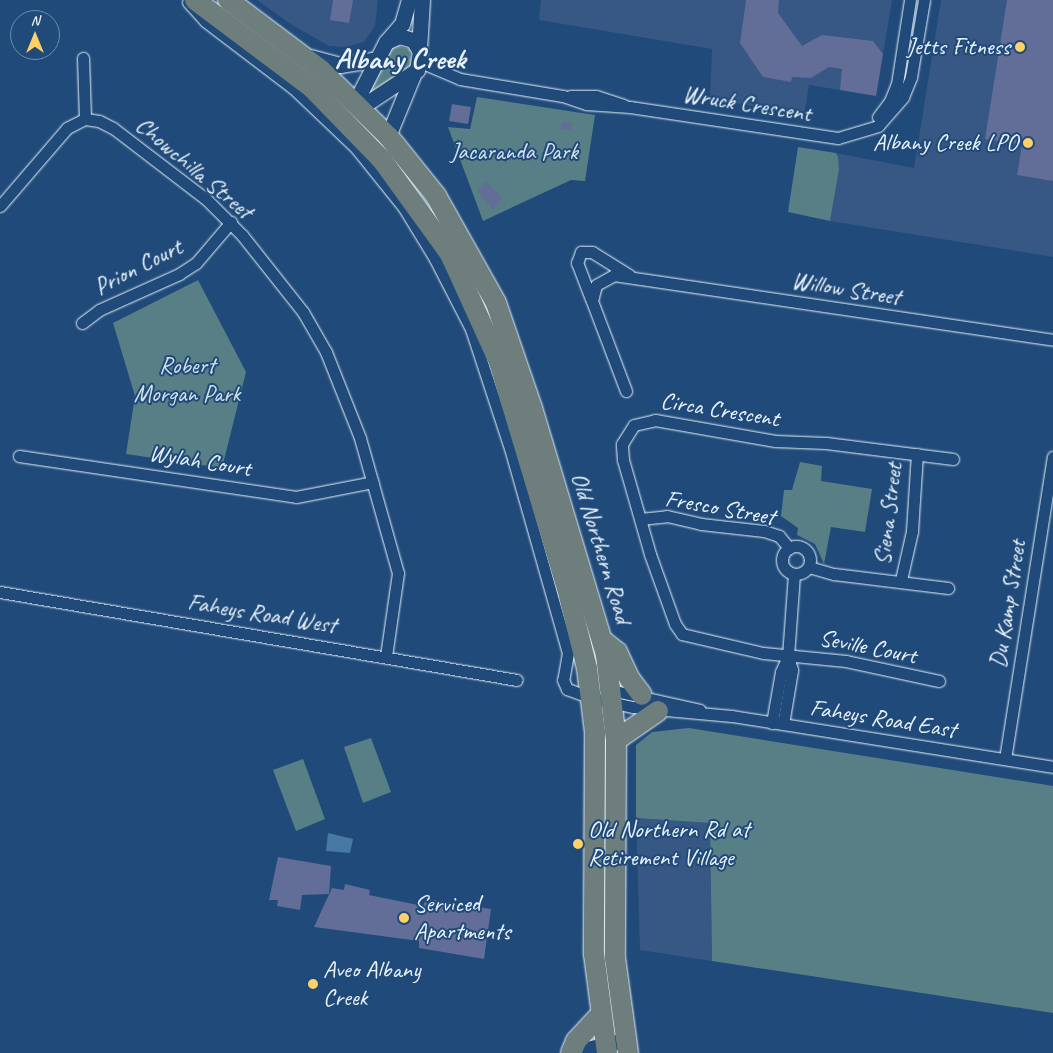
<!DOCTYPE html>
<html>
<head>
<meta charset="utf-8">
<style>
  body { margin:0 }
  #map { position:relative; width:1053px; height:1053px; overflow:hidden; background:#1f4a7a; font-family:Caveat,sans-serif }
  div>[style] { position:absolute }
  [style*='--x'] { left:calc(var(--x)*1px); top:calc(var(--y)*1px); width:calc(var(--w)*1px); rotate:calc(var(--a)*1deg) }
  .built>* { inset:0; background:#375785 }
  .green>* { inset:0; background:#587f85 }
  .water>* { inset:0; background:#4978a5 }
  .building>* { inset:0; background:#626d98 }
  .roads { filter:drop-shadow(0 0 1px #e8f1f8) drop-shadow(0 0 1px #e8f1f8) }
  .minor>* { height:11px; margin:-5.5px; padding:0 5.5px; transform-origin:5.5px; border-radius:5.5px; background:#1f4a7a }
  .minor>.ring { margin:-5.5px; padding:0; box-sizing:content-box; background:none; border:11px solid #1f4a7a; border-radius:50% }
  .tertiary>* { height:15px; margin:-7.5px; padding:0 7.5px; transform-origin:7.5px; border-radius:7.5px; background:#1f4a7a }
  .trunk>* { height:20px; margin:-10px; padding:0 10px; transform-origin:10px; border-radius:10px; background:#6d7e7c }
  .dots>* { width:14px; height:14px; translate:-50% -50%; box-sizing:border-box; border:2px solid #1f4a7a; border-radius:50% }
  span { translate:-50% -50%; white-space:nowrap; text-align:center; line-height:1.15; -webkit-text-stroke:4px #1f4a7a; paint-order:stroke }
  .poi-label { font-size:24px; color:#e8f1f8 }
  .right { translate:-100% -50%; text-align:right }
  .left { translate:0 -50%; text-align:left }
  .street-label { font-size:24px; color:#e8f1f8 }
  .park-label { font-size:24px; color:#d2e0e7 }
  .district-label { font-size:29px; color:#e8f1f8; font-weight:700 }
  .north { position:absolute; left:10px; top:10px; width:50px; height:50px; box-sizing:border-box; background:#1f4a7a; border:1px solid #6f8dac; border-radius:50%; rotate:0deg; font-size:14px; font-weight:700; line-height:20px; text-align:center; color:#e8f1f8 }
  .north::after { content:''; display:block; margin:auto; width:18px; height:22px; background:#ffd166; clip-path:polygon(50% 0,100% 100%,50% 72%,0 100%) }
</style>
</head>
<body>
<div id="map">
  <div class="built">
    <div style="clip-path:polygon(257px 0,378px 0,375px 26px,364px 42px,346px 47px,329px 46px,289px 23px)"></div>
    <div style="clip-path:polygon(541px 0,892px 0,876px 96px,809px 85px,804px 116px,710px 98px,712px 49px,539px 20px)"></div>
    <div style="clip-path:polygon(941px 0,1053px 0,1053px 257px,830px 221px,839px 170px,836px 153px,914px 168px)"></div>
    <div style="clip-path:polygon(636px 818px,710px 823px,712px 961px,640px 950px)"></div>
  </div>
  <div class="green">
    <div style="clip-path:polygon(395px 45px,410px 49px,412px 66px,366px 95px,389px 50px)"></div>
    <div style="clip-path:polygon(477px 97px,595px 115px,585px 181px,571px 180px,483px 221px,448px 127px,470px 129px)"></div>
    <div style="clip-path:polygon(798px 147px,836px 153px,838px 157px,839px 170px,830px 221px,788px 212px)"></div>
    <div style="clip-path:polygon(198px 280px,246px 372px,222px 468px,126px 454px,135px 396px,113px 323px)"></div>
    <div style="clip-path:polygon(800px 462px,822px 466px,821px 481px,872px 489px,865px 532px,831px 527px,824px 564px,815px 544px,797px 535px,798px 528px,781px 516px,784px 490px,792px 490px)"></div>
    <div style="clip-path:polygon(689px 728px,1053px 786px,1053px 1013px,712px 961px,710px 823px,636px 818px,636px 745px,652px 732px)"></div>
    <div style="clip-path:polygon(371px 738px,391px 792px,363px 803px,344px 747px)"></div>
    <div style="clip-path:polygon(303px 759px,325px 819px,296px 831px,273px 770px)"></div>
  </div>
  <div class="water">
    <div style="clip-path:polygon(328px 833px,353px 839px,350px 853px,326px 851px)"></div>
  </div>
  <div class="building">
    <div style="clip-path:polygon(333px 0,353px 0,349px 23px,330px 20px)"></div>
    <div style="clip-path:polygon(746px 0,779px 0,778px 13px,802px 46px,822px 35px,873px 41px,883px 54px,876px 96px,840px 90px,842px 69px,829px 67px,811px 78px,792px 77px,791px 82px,763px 77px,740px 43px)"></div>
    <div style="clip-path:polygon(1007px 0,1053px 0,1053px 181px,1017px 175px,1022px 145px,985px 139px)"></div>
    <div style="clip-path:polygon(452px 104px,471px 107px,468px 124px,449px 121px)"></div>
    <div style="clip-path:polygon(562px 122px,572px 123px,571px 130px,561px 129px)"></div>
    <div style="clip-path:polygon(486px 181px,502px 198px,493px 210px,478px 191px)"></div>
    <div style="clip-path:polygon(278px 857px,331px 866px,329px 894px,302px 895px,300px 910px,277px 906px,278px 900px,269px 900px)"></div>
    <div style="clip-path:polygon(345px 884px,370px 890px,369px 895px,423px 906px,426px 899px,491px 909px,484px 959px,419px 948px,419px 941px,314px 927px,332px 888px,344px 890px)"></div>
  </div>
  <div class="roads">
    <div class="minor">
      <div style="--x:188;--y:2;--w:25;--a:48"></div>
      <div style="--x:205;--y:21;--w:111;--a:37.3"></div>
      <div style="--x:293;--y:88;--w:87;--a:43.6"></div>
      <div style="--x:356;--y:148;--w:77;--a:51.3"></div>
      <div style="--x:404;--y:208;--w:60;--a:58.7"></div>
      <div style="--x:435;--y:259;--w:79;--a:62.8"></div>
      <div style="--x:471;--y:329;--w:125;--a:71.9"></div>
      <div style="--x:510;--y:448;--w:213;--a:74.2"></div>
      <div style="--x:568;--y:653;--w:27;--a:100"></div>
      <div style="--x:563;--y:680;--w:10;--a:66"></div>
      <div style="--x:567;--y:689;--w:27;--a:20"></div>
      <div style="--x:592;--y:698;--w:42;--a:12.4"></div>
      <div style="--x:633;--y:707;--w:99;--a:5.2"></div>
      <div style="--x:732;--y:716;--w:325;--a:9"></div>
      <div style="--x:83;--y:58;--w:61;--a:88.1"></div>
      <div style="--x:420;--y:62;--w:43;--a:23"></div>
      <div style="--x:460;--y:79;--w:104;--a:9.4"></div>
      <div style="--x:563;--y:96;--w:24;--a:19"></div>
      <div style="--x:586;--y:104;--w:44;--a:3.9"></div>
      <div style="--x:630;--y:107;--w:210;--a:8.5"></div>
      <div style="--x:838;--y:138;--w:42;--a:-16.7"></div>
      <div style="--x:878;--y:126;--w:38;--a:-49"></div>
      <div style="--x:903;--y:97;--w:22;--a:-68"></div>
      <div style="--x:911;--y:77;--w:78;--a:-80.4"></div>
      <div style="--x:570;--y:96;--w:26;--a:0"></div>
      <div style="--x:596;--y:96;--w:29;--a:18"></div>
      <div style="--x:878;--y:117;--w:20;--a:-53"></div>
      <div style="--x:890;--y:101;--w:18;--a:-68"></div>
      <div style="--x:897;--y:84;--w:85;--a:-81.2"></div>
      <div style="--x:0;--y:206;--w:103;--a:-49.3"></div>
      <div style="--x:67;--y:128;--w:20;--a:-27"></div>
      <div style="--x:85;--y:119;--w:14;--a:8"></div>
      <div style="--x:99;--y:121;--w:16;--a:27"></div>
      <div style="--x:113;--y:128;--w:117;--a:37.4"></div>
      <div style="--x:206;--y:199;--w:51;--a:45"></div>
      <div style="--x:242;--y:235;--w:98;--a:51.6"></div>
      <div style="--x:303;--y:312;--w:46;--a:60.1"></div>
      <div style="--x:326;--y:352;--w:92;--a:68.4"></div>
      <div style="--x:360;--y:438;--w:140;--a:74.3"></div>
      <div style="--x:398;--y:573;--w:84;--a:98.2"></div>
      <div style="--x:591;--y:299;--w:39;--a:-111"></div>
      <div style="--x:577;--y:263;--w:12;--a:-70"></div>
      <div style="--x:581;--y:252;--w:11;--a:0"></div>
      <div style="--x:592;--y:252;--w:44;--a:31.9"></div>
      <div style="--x:82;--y:323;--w:21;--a:-37"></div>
      <div style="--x:99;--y:310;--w:88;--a:-24.2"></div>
      <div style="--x:179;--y:274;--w:20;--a:-33"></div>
      <div style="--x:196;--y:263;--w:54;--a:-49.5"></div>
      <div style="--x:626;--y:391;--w:96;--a:-110.7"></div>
      <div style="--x:592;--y:301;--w:16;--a:-76"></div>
      <div style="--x:596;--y:285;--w:21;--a:-29"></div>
      <div style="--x:614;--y:275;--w:444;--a:8.4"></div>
      <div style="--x:19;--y:456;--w:280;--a:8.4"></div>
      <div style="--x:296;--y:497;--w:78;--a:-11"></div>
      <div style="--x:640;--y:519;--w:27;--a:-6"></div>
      <div style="--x:667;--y:516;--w:35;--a:13"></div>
      <div style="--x:701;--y:524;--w:63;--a:6.3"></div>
      <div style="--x:764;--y:531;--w:16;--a:18"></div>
      <div style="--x:779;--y:536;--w:16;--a:50"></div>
      <div class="ring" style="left:782px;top:546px;width:17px;height:17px"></div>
      <div style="--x:809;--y:567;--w:26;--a:16"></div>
      <div style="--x:834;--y:574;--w:115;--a:7"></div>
      <div style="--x:901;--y:580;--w:50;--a:-77.3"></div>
      <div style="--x:912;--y:531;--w:77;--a:-86.3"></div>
      <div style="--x:0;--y:592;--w:524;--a:9.66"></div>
      <div style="--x:939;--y:681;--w:95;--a:-167.9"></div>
      <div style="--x:846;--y:661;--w:83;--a:-174.5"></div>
      <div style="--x:763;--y:653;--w:83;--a:-166.8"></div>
      <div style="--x:682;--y:634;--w:12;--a:-125"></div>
      <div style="--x:675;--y:624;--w:74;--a:-109.7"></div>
      <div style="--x:650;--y:554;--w:98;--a:-106"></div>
      <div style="--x:623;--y:460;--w:16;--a:-94"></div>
      <div style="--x:622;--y:444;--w:22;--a:-58"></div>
      <div style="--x:634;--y:425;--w:22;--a:-13"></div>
      <div style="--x:655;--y:420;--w:122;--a:9.9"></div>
      <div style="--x:775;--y:441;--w:51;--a:2.2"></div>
      <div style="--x:826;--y:443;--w:128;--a:7.2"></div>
      <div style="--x:606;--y:689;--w:96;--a:12.6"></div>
      <div style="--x:772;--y:723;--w:52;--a:-80"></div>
      <div style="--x:781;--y:672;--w:17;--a:-66"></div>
      <div style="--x:783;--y:724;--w:55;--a:-80.5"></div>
      <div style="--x:792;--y:670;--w:15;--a:-106"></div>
      <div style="--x:788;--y:656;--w:82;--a:-85.8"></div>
      <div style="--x:1005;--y:759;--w:306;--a:-81"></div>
    </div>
    <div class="tertiary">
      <div style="--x:387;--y:41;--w:23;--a:-49"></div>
      <div style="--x:402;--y:24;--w:25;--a:-74"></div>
      <div style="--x:419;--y:49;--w:49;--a:-86.5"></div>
      <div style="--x:310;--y:57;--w:31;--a:15"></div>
      <div style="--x:340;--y:65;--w:36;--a:-9"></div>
      <div style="--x:356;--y:101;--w:66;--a:-63"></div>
      <div style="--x:386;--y:42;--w:14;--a:-25"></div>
      <div style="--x:399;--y:36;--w:15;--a:16"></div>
      <div style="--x:413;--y:40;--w:13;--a:58"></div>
      <div style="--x:420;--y:51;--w:19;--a:99"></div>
      <div style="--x:417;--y:70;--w:67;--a:146.5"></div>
      <div style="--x:388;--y:136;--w:66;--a:-67.7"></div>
      <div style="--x:570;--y:1053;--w:57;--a:-13.3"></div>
    </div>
    <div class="trunk">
      <div style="--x:195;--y:0;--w:145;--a:36.9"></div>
      <div style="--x:311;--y:87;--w:102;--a:45.8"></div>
      <div style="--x:382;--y:160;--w:116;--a:54.1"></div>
      <div style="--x:450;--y:254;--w:119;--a:65.6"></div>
      <div style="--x:499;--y:362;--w:244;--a:73.3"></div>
      <div style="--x:569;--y:596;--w:74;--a:76"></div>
      <div style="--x:587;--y:668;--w:64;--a:82.9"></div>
      <div style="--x:595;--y:732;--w:222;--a:90.3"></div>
      <div style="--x:594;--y:954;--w:100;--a:82.5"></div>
      <div style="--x:228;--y:0;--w:116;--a:37"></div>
      <div style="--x:321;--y:70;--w:94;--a:44.6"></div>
      <div style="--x:388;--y:136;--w:77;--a:51.3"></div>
      <div style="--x:436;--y:196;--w:123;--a:60.7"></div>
      <div style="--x:496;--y:303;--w:111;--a:71.1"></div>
      <div style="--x:532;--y:408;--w:258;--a:73.3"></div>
      <div style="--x:606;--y:655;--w:86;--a:83.3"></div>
      <div style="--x:616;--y:740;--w:218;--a:90.3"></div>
      <div style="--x:615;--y:958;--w:96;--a:82.2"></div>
      <div style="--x:603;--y:641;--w:18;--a:38"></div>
      <div style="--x:617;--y:652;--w:29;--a:65"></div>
      <div style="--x:629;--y:678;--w:21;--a:53"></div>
      <div style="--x:616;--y:740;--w:51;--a:-34.6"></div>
      <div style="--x:571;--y:1053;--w:13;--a:-67"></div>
      <div style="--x:576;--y:1041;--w:35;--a:-47"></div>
    </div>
  </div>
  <div class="dots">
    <div style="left:1020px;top:47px;background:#ffd166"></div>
    <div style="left:1028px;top:143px;background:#ffd166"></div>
    <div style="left:578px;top:844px;background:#ffd166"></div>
    <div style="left:404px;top:918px;background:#ffd166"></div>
    <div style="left:313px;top:984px;background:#ffd166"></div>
  </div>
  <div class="poi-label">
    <span class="right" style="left:1010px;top:47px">Jetts Fitness</span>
    <span class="right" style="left:1018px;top:143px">Albany Creek LPO</span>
    <span class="left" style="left:588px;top:844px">Old Northern Rd at<br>Retirement Village</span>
    <span class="left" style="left:414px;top:918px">Serviced<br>Apartments</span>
    <span class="left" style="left:323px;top:984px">Aveo Albany<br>Creek</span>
  </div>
  <div class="street-label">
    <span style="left:747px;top:104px;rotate:9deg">Wruck Crescent</span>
    <span style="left:194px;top:168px;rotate:40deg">Chowchilla Street</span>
    <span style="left:138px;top:267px;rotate:-27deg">Prion Court</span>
    <span style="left:846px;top:289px;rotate:9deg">Willow Street</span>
    <span style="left:720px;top:410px;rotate:9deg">Circa Crescent</span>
    <span style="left:200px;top:461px;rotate:9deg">Wylah Court</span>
    <span style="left:720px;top:508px;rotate:10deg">Fresco Street</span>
    <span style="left:888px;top:514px;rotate:-83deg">Siena Street</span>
    <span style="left:601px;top:548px;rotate:73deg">Old Northern Road</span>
    <span style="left:1008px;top:604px;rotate:-81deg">Du Kamp Street</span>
    <span style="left:262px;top:614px;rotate:9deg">Faheys Road West</span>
    <span style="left:868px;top:647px;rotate:11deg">Seville Court</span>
    <span style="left:883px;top:719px;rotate:9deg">Faheys Road East</span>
  </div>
  <div class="park-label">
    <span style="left:514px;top:152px">Jacaranda Park</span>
    <span style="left:187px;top:380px">Robert<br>Morgan Park</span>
  </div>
  <div class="district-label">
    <span style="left:400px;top:59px">Albany Creek</span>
  </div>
  <div class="north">N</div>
</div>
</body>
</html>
